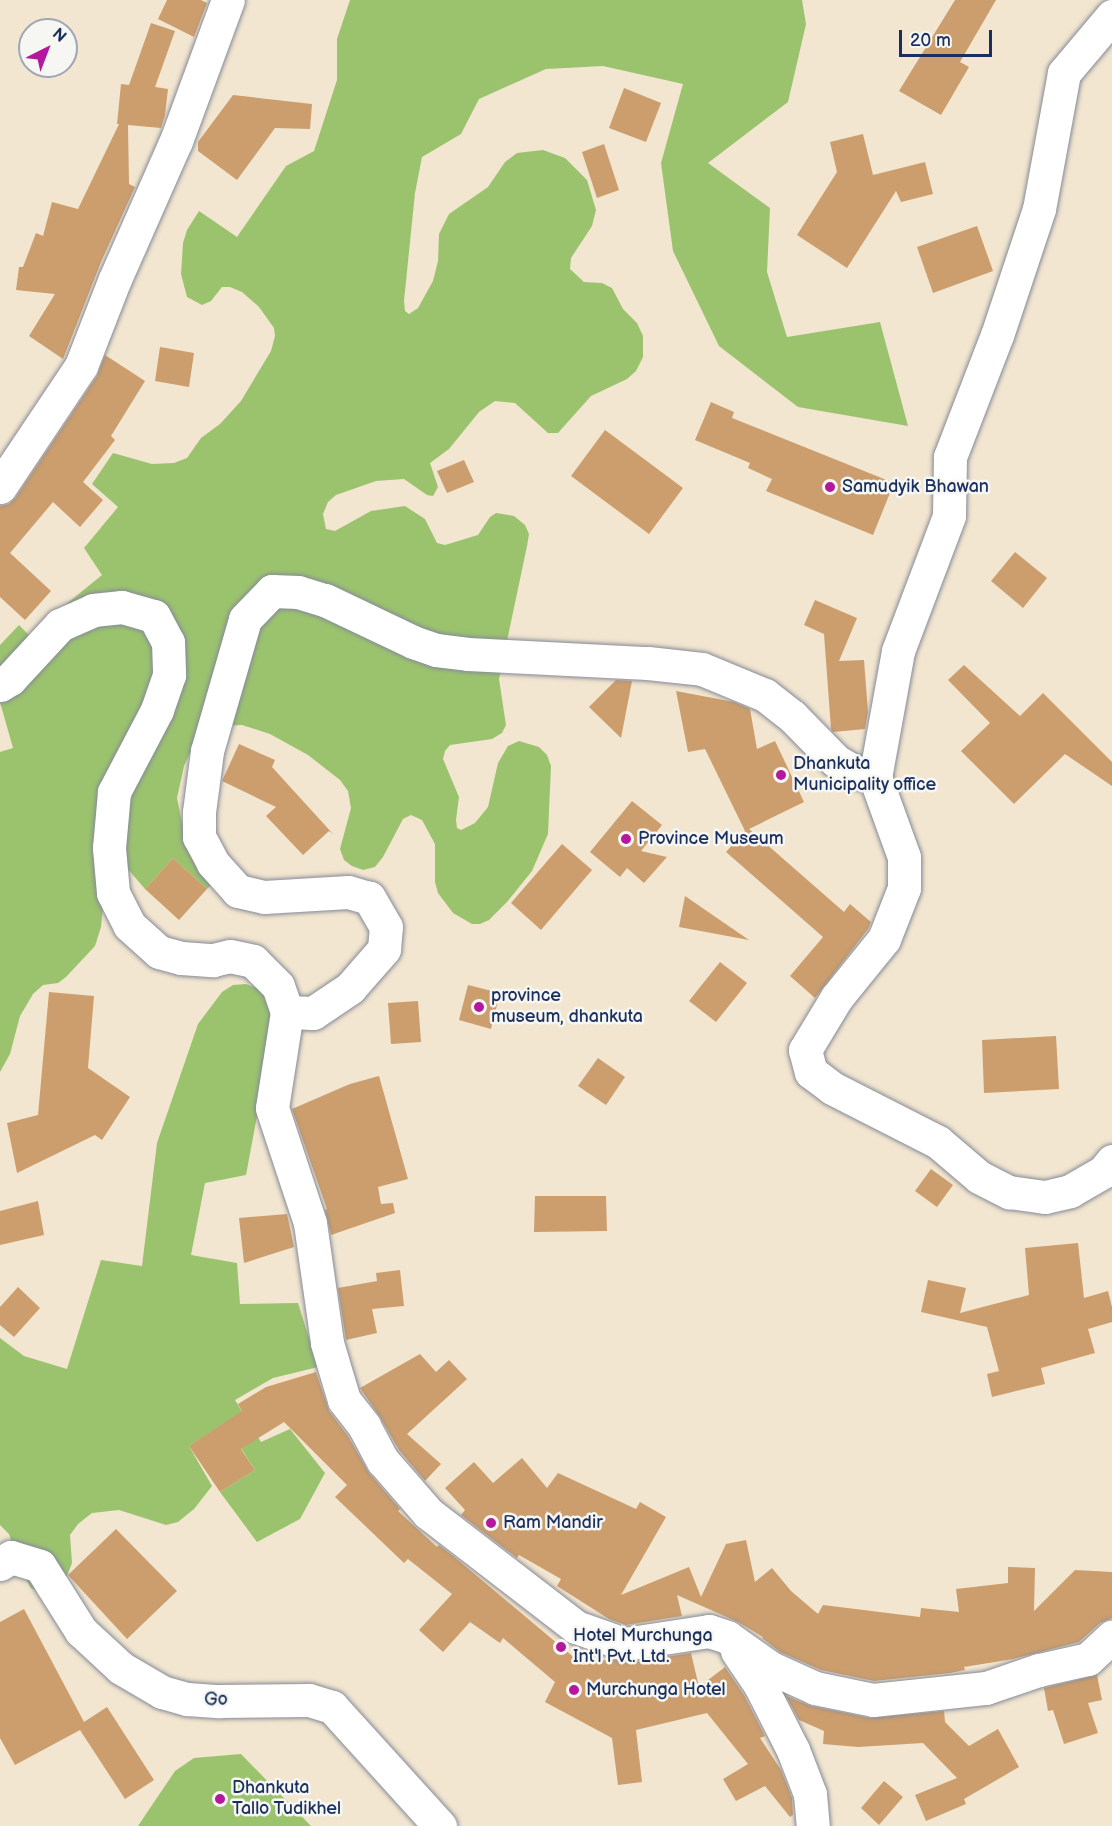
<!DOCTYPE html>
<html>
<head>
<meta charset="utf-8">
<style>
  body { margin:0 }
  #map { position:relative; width:1112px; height:1826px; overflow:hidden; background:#f2e6d0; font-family:"Balsamiq Sans",sans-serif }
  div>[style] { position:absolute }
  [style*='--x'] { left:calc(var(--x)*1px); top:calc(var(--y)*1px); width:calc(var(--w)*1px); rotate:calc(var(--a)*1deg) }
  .green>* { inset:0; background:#9bc36e }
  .building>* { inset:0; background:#cc9e6d }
  .roads { filter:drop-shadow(0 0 2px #868a97) drop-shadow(0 0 2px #868a97) }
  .minor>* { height:33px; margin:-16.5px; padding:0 16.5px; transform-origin:16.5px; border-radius:16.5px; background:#fff }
  .dots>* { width:16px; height:16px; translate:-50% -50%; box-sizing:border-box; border:3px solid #f6f6f2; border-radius:50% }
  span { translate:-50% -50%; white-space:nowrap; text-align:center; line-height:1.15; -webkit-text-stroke:5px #f6f6f2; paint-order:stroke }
  .poi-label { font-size:18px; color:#1b2f5e }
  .left { translate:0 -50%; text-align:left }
  .street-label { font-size:18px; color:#1b2f5e }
  .north { position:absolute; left:18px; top:18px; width:60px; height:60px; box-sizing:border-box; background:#f6f6f2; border:2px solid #9ea6b7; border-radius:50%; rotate:42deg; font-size:16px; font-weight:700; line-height:24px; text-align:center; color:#1b2f5e }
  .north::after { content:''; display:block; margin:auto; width:21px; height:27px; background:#b5179e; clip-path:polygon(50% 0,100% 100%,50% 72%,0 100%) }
  .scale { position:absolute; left:899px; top:30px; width:93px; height:27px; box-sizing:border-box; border:3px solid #1b2f5e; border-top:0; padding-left:8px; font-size:18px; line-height:21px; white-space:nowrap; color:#1b2f5e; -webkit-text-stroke:4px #f6f6f2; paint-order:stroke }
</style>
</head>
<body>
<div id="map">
  <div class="green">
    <div style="clip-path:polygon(350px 0,802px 0,806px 24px,788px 102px,708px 163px,770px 208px,767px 272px,787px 337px,880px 322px,908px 426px,798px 407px,719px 346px,673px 251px,661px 163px,683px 84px,603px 66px,546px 69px,479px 99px,461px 134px,422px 157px,415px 193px,404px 301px,405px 311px,409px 314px,418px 308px,433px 281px,438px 261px,439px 234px,449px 214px,488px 187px,505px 162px,517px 153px,543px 150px,565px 158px,587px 180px,596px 210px,592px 226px,571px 258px,570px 269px,584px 282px,602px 283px,612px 288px,623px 309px,637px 323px,643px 336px,643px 357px,636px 371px,627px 379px,591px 396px,558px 433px,548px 433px,515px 403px,495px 401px,479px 412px,449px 449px,430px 463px,438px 487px,433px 496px,427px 495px,404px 479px,376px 481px,336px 495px,328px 502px,323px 514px,326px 529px,335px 531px,371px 511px,405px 506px,425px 519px,437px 543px,445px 545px,478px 535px,490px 517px,496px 513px,514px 516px,525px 525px,529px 534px,527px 546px,499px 679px,506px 725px,502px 733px,492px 739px,450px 745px,445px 751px,443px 759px,459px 797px,456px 820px,457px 828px,461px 830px,475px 823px,488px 807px,498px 763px,508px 746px,519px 741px,539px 747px,547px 755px,551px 766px,548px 834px,532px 871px,507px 902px,489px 920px,480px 924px,472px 924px,453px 913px,438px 893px,435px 882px,435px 844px,422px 820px,411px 815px,403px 819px,383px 857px,375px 867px,363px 870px,352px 866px,344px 860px,340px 849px,351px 808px,348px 791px,340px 780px,308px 755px,270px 734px,242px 725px,221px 726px,195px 742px,184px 766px,177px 798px,185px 838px,216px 880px,207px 889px,173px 858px,145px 889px,127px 868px,123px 828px,134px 788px,116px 779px,101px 927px,95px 946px,66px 977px,58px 983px,43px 985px,33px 994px,20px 1016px,10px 1054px,0 1072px,0 752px,13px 748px,0 702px,0 645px,19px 625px,33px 639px,64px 606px,102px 575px,84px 548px,118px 507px,92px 484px,113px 453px,152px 464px,174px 463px,187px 458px,201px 438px,220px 424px,241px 401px,271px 351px,275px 336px,274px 328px,259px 307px,242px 292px,230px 287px,222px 287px,211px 301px,202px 305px,187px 297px,181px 274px,183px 243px,187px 230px,199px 211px,237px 237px,286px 166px,314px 151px,337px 80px,337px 39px)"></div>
    <div style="clip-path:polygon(246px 984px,257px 988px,265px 997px,274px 1025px,246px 1175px,205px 1183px,191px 1255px,237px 1263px,240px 1304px,298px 1303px,318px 1367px,273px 1378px,235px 1400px,261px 1442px,290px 1429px,325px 1473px,300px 1519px,257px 1542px,220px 1492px,255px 1470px,225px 1423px,189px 1446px,212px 1486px,194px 1509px,178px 1522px,166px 1525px,119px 1510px,92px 1513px,78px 1524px,70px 1535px,72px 1563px,67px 1576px,48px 1590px,37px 1591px,31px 1588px,22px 1573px,9px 1534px,0 1525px,0 1338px,24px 1356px,67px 1369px,101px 1260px,142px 1266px,157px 1143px,198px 1024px,222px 992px,233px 985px)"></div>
    <div style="clip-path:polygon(241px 1754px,311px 1826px,138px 1826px,175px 1771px,194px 1758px)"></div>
  </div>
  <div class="building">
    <div style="clip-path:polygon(167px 0,201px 0,207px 3px,194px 37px,158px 19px)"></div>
    <div style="clip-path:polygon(955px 0,996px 0,960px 62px,969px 67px,941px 115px,899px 91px)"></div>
    <div style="clip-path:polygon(151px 23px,175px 31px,155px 87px,168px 89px,165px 115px,161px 128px,128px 125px,129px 184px,135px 187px,101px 262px,63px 359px,29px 336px,55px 294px,16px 290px,19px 267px,23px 267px,36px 233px,43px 236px,52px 202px,78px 209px,119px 124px,117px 124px,121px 84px,129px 85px)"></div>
    <div style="clip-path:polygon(624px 88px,661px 103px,646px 142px,609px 128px)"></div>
    <div style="clip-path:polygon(233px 95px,312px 104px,310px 129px,275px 128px,237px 180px,198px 151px,198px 142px)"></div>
    <div style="clip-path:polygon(863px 134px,873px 175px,925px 162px,933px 194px,901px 202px,896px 191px,847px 268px,797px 235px,837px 172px,830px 142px)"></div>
    <div style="clip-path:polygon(604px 144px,619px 190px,597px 198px,582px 152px)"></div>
    <div style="clip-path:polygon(977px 226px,993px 271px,933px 293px,917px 247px)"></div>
    <div style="clip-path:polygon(160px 347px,194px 353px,189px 387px,155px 381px)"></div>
    <div style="clip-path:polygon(105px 355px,145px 381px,111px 436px,115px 440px,83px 482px,103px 500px,80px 527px,53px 502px,10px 553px,51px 591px,25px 620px,0 597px,0 506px,9px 504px,16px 497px,97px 376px)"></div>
    <div style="clip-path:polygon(711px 402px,734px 412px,732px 418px,894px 483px,873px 535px,766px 491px,772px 479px,748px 468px,750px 463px,695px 440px)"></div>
    <div style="clip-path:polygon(605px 430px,683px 488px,649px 534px,571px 476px)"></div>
    <div style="clip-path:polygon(464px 460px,474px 482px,447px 493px,437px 471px)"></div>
    <div style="clip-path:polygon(1015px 552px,1047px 578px,1023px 608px,991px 581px)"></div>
    <div style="clip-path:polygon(815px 600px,857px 618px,839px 661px,864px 660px,868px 712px,865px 729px,833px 732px,831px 729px,824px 634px,804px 625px)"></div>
    <div style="clip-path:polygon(964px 665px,1020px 716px,1043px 693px,1112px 762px,1112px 786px,1065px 754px,1014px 804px,961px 751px,990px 723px,948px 680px)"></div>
    <div style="clip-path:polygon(616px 680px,632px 681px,621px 738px,589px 707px)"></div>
    <div style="clip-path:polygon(676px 691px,734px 702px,750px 709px,757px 749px,775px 741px,804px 802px,749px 829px,844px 912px,850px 904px,871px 922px,868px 929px,815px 998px,790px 976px,823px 937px,726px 852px,745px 831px,705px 749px,688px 752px)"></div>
    <div style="clip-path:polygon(239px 744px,275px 760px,272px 767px,333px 834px,329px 831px,303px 855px,266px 816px,276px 807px,222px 781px)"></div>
    <div style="clip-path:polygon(632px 801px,662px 825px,641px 851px,667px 857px,644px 883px,627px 868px,620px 877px,590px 852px)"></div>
    <div style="clip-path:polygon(562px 844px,592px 870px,541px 930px,511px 903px)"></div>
    <div style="clip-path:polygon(173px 858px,207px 889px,179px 920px,145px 889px)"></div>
    <div style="clip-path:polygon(685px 896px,749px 940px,679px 927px)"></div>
    <div style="clip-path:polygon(720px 962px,747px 983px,716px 1022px,689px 1001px)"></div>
    <div style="clip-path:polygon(468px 985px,500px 993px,491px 1029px,459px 1020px)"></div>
    <div style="clip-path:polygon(49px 992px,94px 996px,88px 1068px,130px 1097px,102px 1140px,95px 1135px,17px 1173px,7px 1123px,38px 1115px)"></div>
    <div style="clip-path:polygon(418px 1001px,421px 1042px,391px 1044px,388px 1003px)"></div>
    <div style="clip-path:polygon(1056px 1036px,1059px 1089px,984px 1093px,982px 1040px)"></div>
    <div style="clip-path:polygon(598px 1058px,625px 1077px,606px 1105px,578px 1086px)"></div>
    <div style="clip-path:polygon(379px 1076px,408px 1179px,378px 1187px,381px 1204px,393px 1203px,395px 1213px,331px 1235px,325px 1210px,327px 1209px,292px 1109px,350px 1084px)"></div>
    <div style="clip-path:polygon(931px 1169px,953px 1185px,937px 1207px,915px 1191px)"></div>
    <div style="clip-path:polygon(535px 1196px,606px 1196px,607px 1231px,534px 1232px)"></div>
    <div style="clip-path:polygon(38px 1201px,44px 1235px,0 1245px,0 1211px)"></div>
    <div style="clip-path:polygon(287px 1214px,294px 1247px,244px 1263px,239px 1218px)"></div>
    <div style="clip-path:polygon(1078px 1243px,1084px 1298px,1108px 1291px,1112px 1307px,1112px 1322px,1088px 1329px,1095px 1353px,1041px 1368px,1045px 1384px,992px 1397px,987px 1374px,999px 1371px,987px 1327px,921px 1312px,928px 1280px,966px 1288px,960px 1313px,1029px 1295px,1025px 1248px)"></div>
    <div style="clip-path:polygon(400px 1270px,404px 1306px,372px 1309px,377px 1333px,346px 1340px,338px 1288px,377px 1281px,376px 1273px)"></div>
    <div style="clip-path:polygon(18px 1287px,40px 1308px,14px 1337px,0 1325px,0 1307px)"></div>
    <div style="clip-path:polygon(420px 1354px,436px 1372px,449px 1360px,467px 1379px,407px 1434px,441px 1464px,425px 1481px,399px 1450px,380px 1417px,360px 1388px)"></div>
    <div style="clip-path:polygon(316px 1372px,329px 1411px,348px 1436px,369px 1473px,400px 1509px,398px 1511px,437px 1547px,439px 1545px,452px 1555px,583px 1665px,610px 1659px,627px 1663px,691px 1653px,699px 1687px,725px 1667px,744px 1695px,765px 1736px,760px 1738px,781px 1770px,792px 1798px,793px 1815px,790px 1817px,765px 1786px,736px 1801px,723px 1779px,748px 1764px,707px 1713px,636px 1730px,642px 1782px,618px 1785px,612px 1738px,545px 1702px,555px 1682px,503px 1638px,500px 1643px,470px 1622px,443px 1652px,419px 1630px,452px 1594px,408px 1559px,404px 1563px,335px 1497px,347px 1485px,284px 1422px,241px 1449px,255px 1470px,220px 1492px,189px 1446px,242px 1411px,238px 1404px,266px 1387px)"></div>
    <div style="clip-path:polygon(522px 1458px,547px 1488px,558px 1473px,636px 1509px,640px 1502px,666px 1517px,621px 1595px,689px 1567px,701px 1597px,726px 1544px,746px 1540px,755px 1582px,772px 1568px,791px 1591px,818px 1614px,823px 1605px,920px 1617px,921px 1608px,959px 1612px,956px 1589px,1008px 1583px,1008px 1567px,1035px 1568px,1034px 1611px,1075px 1570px,1112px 1572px,1112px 1618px,1100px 1623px,1079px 1642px,1013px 1659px,964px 1667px,965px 1670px,950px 1673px,874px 1681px,821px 1670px,780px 1652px,762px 1638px,763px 1637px,738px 1622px,677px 1595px,682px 1616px,626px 1625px,609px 1619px,557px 1586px,561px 1579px,519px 1555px,517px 1558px,461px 1515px,465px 1510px,445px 1488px,474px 1462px,493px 1483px)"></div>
    <div style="clip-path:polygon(116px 1529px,177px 1591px,127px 1639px,68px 1575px)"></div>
    <div style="clip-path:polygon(24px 1609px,84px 1722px,107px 1707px,154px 1780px,125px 1799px,80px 1730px,15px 1765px,0 1738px,0 1622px)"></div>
    <div style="clip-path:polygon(1097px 1675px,1102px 1700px,1088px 1703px,1098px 1733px,1064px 1744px,1053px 1710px,1048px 1711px,1044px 1688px)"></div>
    <div style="clip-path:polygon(786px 1696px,811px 1706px,870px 1718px,944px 1711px,945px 1722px,969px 1746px,998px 1729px,1019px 1767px,964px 1799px,966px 1804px,926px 1821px,915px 1795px,957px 1778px,923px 1743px,858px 1747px,823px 1744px,824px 1731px,799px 1720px)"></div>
    <div style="clip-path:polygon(884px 1781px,903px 1797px,879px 1825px,861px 1808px)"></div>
  </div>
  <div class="roads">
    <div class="minor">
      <div style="--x:1112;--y:16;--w:75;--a:130.1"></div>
      <div style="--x:1064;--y:73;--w:138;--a:100.4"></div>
      <div style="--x:1039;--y:209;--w:133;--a:108.4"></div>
      <div style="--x:997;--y:335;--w:131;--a:111.1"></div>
      <div style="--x:950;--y:457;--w:59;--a:91"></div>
      <div style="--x:949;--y:516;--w:144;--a:110.7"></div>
      <div style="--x:898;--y:651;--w:128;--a:100.3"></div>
      <div style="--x:875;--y:777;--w:85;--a:70.1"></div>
      <div style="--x:904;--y:857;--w:31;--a:90"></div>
      <div style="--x:904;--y:888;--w:55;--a:111.4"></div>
      <div style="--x:884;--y:939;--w:75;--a:129"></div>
      <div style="--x:837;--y:997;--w:62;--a:121.1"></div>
      <div style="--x:805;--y:1050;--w:23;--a:75"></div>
      <div style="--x:811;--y:1072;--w:26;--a:37"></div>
      <div style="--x:832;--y:1088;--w:119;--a:27"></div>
      <div style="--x:938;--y:1142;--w:54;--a:40.5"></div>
      <div style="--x:979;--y:1177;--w:34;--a:27"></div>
      <div style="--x:1009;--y:1192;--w:36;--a:8"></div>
      <div style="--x:1045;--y:1197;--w:26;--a:-13"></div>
      <div style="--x:1070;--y:1191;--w:39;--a:-30"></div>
      <div style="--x:1104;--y:1171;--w:13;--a:-51"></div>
      <div style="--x:0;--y:487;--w:146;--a:-56.2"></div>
      <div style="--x:81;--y:366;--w:93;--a:-68.7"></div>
      <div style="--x:115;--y:279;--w:151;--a:-66.2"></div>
      <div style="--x:176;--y:141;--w:150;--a:-69.8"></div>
      <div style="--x:0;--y:685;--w:12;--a:-31"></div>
      <div style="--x:10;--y:679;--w:74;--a:-47.2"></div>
      <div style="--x:60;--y:625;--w:36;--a:-24"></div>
      <div style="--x:93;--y:610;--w:29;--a:-6"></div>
      <div style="--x:122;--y:607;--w:33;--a:16"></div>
      <div style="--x:154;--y:616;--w:30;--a:62"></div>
      <div style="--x:168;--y:642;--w:33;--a:88"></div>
      <div style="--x:169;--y:675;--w:37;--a:109"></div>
      <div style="--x:157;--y:710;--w:93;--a:117.7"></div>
      <div style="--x:114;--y:792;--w:56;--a:95.1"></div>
      <div style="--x:109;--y:848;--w:45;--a:84.9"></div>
      <div style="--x:113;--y:893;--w:36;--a:63"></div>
      <div style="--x:129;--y:925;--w:40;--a:42"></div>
      <div style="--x:159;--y:952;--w:23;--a:15"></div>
      <div style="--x:181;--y:958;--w:32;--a:4"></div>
      <div style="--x:213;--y:960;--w:17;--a:-13"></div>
      <div style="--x:230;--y:956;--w:24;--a:12"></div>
      <div style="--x:253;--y:961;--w:35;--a:45"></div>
      <div style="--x:278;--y:986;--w:28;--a:71"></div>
      <div style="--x:287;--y:1012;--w:97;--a:98.9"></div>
      <div style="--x:272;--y:1108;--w:121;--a:71.7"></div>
      <div style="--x:310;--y:1223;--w:121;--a:81.9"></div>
      <div style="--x:327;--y:1343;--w:59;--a:73.4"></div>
      <div style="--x:344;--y:1400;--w:33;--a:52"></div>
      <div style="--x:364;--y:1426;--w:40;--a:62"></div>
      <div style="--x:383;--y:1461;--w:69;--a:49.1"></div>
      <div style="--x:428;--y:1513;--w:187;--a:37.6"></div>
      <div style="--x:576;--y:1627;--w:51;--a:19.5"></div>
      <div style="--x:624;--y:1644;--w:86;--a:-8.7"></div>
      <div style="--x:709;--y:1631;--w:19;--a:18"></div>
      <div style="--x:727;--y:1637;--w:54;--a:35.2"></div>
      <div style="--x:771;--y:1668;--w:48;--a:24.4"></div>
      <div style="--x:815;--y:1688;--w:59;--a:11.7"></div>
      <div style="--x:873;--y:1700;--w:114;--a:-6.1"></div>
      <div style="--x:986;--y:1688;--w:56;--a:-18.8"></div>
      <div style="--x:1039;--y:1670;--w:50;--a:-12.7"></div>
      <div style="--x:1088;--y:1659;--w:33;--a:-43"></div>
      <div style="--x:287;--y:1012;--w:26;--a:2"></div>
      <div style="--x:313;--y:1013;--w:45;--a:-34"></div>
      <div style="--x:350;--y:988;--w:52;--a:-48.9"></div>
      <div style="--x:384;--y:949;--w:22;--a:-85"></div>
      <div style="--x:386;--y:927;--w:34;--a:-120"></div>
      <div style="--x:369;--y:898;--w:22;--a:-164"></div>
      <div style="--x:348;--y:892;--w:84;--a:176.6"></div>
      <div style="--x:264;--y:897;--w:27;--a:-167"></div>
      <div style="--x:238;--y:891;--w:38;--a:-132"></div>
      <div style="--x:213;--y:863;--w:30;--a:-118"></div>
      <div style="--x:199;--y:837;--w:25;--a:-90"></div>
      <div style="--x:199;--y:812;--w:62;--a:-82.5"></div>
      <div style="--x:207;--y:751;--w:137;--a:-73.9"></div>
      <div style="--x:245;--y:619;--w:39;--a:-46"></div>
      <div style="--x:272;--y:591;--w:26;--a:2"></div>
      <div style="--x:298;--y:592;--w:28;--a:17"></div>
      <div style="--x:325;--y:600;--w:98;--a:25.5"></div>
      <div style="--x:413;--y:642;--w:24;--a:19"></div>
      <div style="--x:436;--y:650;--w:32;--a:7"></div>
      <div style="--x:468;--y:654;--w:180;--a:2.9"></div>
      <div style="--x:648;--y:663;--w:54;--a:6.3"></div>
      <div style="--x:702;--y:669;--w:68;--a:22.4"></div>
      <div style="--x:765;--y:695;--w:34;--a:38"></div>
      <div style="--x:792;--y:716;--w:63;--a:45.6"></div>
      <div style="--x:836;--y:761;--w:20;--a:30"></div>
      <div style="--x:853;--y:771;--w:23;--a:15"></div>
      <div style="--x:0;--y:1564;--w:13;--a:-32"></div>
      <div style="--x:11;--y:1557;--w:30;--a:17"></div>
      <div style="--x:40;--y:1566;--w:77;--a:57.8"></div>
      <div style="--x:81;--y:1631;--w:54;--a:42.8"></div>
      <div style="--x:121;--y:1668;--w:48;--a:30.3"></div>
      <div style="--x:162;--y:1692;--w:26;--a:16"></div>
      <div style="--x:187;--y:1699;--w:32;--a:4"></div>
      <div style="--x:219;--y:1701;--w:90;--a:-0.6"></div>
      <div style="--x:309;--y:1700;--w:24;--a:17"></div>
      <div style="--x:332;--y:1707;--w:161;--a:47.8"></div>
      <div style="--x:737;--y:1651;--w:41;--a:55.9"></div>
      <div style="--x:760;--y:1685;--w:73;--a:63.1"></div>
      <div style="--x:793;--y:1750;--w:47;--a:68.9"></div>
      <div style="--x:810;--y:1794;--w:32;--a:85"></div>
    </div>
  </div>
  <div class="dots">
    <div style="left:830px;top:487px;background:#b5179e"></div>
    <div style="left:781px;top:775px;background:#b5179e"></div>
    <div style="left:626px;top:839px;background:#b5179e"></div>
    <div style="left:479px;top:1007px;background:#b5179e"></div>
    <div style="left:491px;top:1523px;background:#b5179e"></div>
    <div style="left:561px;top:1647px;background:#b5179e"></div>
    <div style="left:574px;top:1690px;background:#b5179e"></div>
    <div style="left:220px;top:1799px;background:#b5179e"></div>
  </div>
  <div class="poi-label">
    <span class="left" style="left:842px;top:487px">Samudyik Bhawan</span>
    <span class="left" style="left:793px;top:775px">Dhankuta<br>Municipality office</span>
    <span class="left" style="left:638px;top:839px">Province Museum</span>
    <span class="left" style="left:491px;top:1007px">province<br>museum, dhankuta</span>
    <span class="left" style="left:503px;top:1523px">Ram Mandir</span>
    <span class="left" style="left:573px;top:1647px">Hotel Murchunga<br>Int'l Pvt. Ltd.</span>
    <span class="left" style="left:586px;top:1690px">Murchunga Hotel</span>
    <span class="left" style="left:232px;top:1799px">Dhankuta<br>Tallo Tudikhel</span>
  </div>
  <div class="street-label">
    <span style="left:216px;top:1700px;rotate:1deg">Go</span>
  </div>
  <div class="north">N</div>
  <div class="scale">20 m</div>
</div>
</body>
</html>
